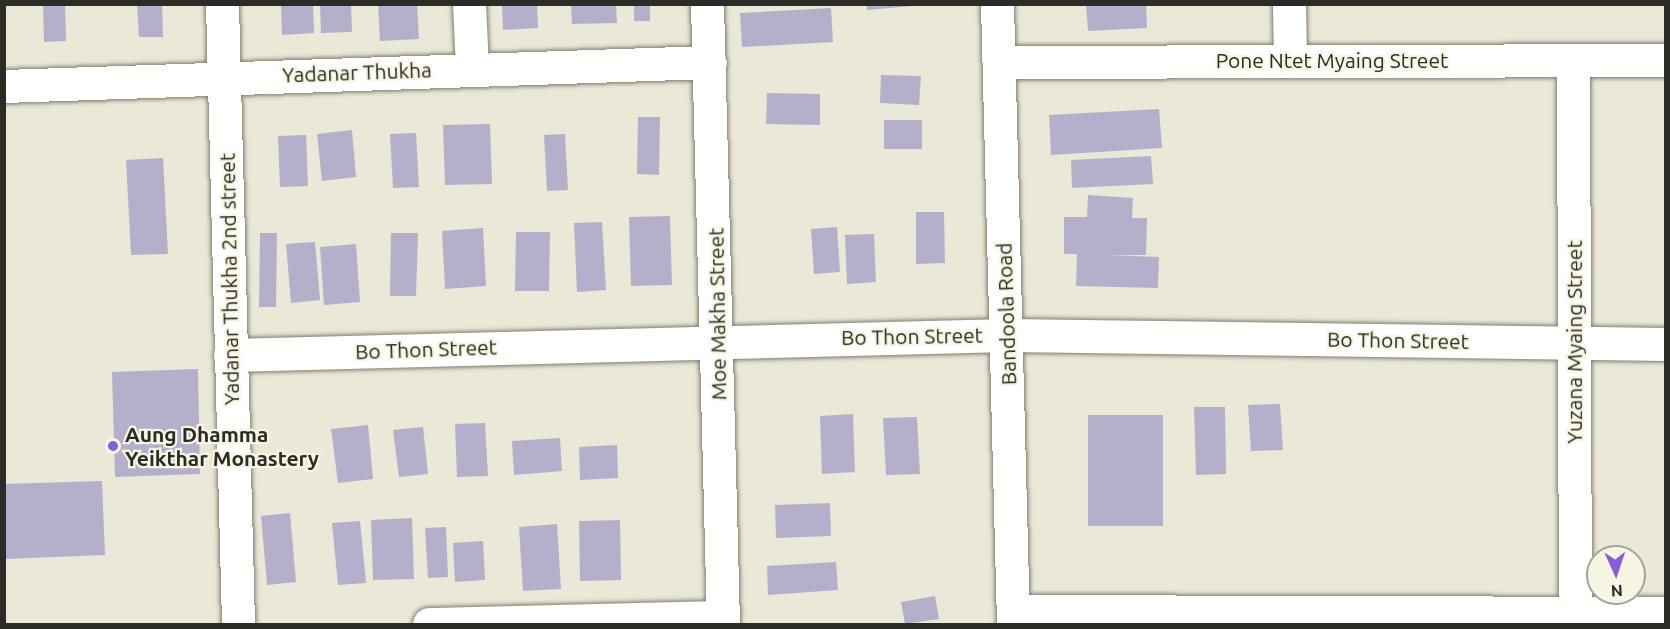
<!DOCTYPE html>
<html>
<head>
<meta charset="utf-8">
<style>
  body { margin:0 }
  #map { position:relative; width:1670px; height:629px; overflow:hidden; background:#eae8d7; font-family:Ubuntu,sans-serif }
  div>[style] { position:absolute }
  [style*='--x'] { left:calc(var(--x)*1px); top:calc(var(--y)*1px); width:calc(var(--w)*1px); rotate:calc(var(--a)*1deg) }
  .building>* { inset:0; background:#b6afcb }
  .roads { filter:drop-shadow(0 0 2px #807f70) drop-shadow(0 0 2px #807f70) }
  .minor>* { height:33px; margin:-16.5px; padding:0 16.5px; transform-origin:16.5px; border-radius:16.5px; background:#fff }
  .dots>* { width:16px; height:16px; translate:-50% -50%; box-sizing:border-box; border:3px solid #f7f6e4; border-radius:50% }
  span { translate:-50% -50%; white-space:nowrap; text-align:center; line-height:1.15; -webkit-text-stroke:4.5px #f7f6e4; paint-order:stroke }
  .street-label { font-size:21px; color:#2c2b25 }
  .poi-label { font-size:21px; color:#2c2b25; font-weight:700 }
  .left { translate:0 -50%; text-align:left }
  .frame { position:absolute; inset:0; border:6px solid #2c2b25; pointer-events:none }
  .north { position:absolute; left:1586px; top:545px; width:60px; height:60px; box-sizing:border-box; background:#f7f6e4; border:2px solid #a6a598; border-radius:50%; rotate:177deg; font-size:16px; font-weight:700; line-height:24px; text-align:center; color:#2c2b25 }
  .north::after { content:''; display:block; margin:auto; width:21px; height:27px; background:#885dd7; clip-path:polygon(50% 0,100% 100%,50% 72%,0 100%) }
</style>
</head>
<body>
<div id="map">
  <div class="building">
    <div style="clip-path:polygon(43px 4px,65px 4px,66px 41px,44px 42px)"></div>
    <div style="clip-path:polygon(137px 4px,162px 4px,163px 37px,139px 37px)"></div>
    <div style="clip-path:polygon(281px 4px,313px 4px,314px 33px,282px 35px)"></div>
    <div style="clip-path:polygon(320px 4px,351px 4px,352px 32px,321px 33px)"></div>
    <div style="clip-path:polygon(378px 4px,417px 4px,419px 39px,380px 41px)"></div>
    <div style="clip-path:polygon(502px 4px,537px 4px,538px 28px,503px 30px)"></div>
    <div style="clip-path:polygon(571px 4px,616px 4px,617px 23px,572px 24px)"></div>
    <div style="clip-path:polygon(634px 4px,650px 4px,650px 21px,634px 21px)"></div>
    <div style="clip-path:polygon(867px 4px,913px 4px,913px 6px,867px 10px)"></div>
    <div style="clip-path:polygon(1086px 4px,1146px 4px,1147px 28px,1088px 31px)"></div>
    <div style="clip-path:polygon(831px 8px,833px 42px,742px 47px,740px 13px)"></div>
    <div style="clip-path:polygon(881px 75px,921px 76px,919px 105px,880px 103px)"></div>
    <div style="clip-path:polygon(767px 93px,820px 94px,820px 125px,766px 124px)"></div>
    <div style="clip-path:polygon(1159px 109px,1162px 148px,1051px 155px,1049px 115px)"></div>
    <div style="clip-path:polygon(638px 117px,660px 117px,659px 175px,637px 174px)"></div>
    <div style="clip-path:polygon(884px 120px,922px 120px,922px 149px,884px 149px)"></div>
    <div style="clip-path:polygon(490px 124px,492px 184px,445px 185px,443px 125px)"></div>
    <div style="clip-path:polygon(352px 130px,356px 177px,322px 181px,317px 134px)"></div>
    <div style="clip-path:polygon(416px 133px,419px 187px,393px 188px,390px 134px)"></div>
    <div style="clip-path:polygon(565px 134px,568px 190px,547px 191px,544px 135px)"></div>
    <div style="clip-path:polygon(306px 135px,308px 186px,280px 187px,278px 136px)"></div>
    <div style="clip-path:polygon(1151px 156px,1153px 184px,1072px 188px,1071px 160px)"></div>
    <div style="clip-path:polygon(163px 158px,168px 254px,131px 255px,126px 160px)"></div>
    <div style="clip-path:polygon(1088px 195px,1133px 198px,1132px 218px,1147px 218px,1146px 255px,1108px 255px,1159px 257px,1158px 288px,1076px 286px,1077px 254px,1064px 254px,1064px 217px,1087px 217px)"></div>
    <div style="clip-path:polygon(916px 212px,944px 212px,945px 263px,916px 264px)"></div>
    <div style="clip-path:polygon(670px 216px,672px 285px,631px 286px,629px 217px)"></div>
    <div style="clip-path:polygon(602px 222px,606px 290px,577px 292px,574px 223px)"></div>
    <div style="clip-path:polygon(837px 227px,840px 272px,814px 274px,811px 229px)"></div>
    <div style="clip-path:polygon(483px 228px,486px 286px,445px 289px,442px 231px)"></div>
    <div style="clip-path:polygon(516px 232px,550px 232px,549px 291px,515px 291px)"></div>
    <div style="clip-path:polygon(260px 233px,277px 233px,276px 307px,259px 307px)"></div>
    <div style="clip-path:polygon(391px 233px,418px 233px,416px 296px,390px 296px)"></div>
    <div style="clip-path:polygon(874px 234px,876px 282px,847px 284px,845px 235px)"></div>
    <div style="clip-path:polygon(315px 242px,320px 300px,291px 303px,286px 244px)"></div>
    <div style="clip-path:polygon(356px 244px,360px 302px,324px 305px,320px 247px)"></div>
    <div style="clip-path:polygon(198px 369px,200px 474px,115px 477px,112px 372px)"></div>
    <div style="clip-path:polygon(1280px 404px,1283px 450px,1251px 451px,1248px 405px)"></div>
    <div style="clip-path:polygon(1194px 407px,1225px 407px,1226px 474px,1196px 475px)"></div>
    <div style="clip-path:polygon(853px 414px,855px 472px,822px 474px,820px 416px)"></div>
    <div style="clip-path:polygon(1088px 415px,1163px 415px,1163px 526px,1088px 526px)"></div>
    <div style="clip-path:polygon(917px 417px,920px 474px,886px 475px,883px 418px)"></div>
    <div style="clip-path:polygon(485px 423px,488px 476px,457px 477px,455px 424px)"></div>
    <div style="clip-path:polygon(368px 425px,373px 479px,338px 483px,331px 429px)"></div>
    <div style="clip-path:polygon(423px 427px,428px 474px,399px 477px,393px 430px)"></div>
    <div style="clip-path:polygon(560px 438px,562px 471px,514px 475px,512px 441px)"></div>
    <div style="clip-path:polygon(617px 445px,618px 478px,580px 480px,579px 447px)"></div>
    <div style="clip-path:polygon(102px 481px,105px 555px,4px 559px,4px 484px)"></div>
    <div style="clip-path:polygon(830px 503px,831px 536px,776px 538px,775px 505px)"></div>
    <div style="clip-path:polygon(290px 513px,296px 582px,267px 585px,261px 516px)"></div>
    <div style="clip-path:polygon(412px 518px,414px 579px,373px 580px,371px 520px)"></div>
    <div style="clip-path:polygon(620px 520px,621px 580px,580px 581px,579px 521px)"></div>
    <div style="clip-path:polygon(360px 521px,366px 583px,338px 585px,332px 523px)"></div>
    <div style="clip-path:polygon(557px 524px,561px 589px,523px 591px,519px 527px)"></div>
    <div style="clip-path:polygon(446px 527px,448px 577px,428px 578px,425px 528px)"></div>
    <div style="clip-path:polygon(483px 541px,485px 580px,455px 582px,453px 543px)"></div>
    <div style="clip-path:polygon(836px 562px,838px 590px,768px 595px,767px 566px)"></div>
    <div style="clip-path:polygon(935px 596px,939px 619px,905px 624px,901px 602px)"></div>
  </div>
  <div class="roads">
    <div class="minor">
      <div style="--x:222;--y:4;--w:620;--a:88.52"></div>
      <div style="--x:469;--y:4;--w:63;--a:87.3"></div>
      <div style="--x:707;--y:4;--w:620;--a:88.52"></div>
      <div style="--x:997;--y:4;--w:620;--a:88.52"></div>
      <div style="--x:1289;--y:4;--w:56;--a:89"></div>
      <div style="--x:1573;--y:60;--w:564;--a:89.8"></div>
      <div style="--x:999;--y:62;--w:667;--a:-0.17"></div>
      <div style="--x:4;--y:86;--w:706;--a:-1.95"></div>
      <div style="--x:230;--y:355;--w:777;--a:-1.47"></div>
      <div style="--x:1007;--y:335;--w:659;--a:0.78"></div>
      <div style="--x:1013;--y:611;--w:653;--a:0.18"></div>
      <div style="--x:429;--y:624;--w:294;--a:-1.4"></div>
    </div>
  </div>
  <div class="dots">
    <div style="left:113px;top:446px;background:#885dd7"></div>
  </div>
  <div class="street-label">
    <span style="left:1332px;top:60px">Pone Ntet Myaing Street</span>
    <span style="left:357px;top:72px;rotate:-2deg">Yadanar Thukha</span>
    <span style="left:229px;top:279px;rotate:-91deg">Yadanar Thukha 2nd street</span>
    <span style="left:717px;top:314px;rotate:-91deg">Moe Makha Street</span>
    <span style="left:1006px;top:314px;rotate:-92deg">Bandoola Road</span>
    <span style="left:912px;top:336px;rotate:-1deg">Bo Thon Street</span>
    <span style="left:1398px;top:340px;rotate:1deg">Bo Thon Street</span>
    <span style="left:1574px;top:342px;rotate:-90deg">Yuzana Myaing Street</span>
    <span style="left:426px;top:349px;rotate:-2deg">Bo Thon Street</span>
  </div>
  <div class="poi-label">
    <span class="left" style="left:125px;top:446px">Aung Dhamma<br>Yeikthar Monastery</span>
  </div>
  <div class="frame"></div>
  <div class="north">N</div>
</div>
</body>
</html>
